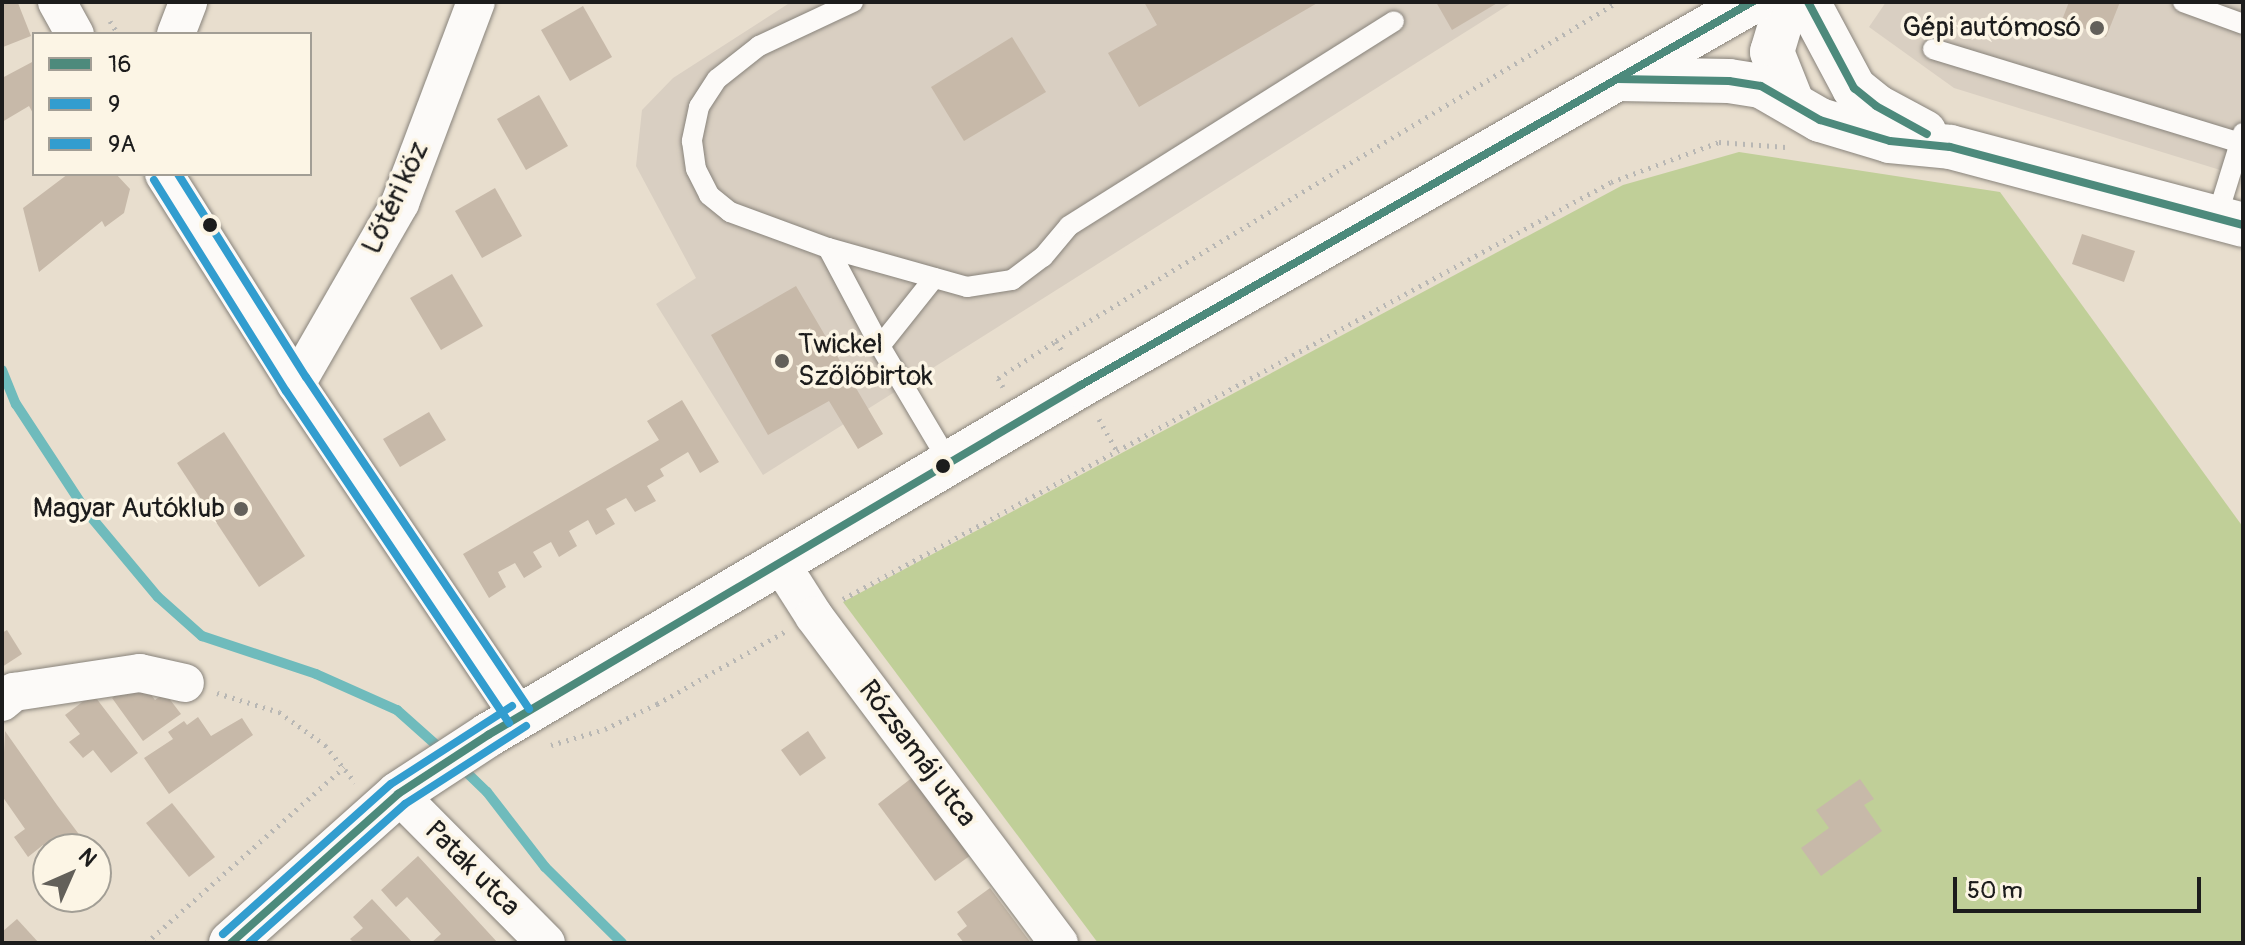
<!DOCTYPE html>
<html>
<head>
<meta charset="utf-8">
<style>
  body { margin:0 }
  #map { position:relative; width:2245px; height:945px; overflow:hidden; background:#e8dece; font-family:Pangolin,sans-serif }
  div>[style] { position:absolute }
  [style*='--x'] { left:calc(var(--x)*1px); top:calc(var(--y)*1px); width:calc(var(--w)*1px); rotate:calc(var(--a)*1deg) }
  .industrial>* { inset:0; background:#d9cfc2 }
  .green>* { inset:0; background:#c0cf98 }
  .stream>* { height:10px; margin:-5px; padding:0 5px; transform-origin:5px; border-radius:5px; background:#6fbbbc }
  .building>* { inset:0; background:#c7b9a9 }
  .path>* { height:5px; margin-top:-2.5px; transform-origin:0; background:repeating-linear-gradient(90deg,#b8b7b4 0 2px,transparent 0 8px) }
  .roads { filter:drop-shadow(0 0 2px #88837b) drop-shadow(0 0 2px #88837b) }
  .service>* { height:20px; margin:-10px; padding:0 10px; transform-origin:10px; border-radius:10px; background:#fcfaf8 }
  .minor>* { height:38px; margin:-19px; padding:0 19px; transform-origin:19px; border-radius:19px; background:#fcfaf8 }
  .tertiary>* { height:44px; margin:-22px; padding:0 22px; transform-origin:22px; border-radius:22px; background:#fcfaf8 }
  .bus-1>* { height:8px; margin:-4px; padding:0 4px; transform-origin:4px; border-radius:4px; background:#4d8a7c }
  .bus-2>* { height:8px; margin:-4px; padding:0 4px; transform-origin:4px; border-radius:4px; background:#329dcf }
  .bus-3>* { height:8px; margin:-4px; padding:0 4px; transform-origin:4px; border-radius:4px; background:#329dcf }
  .dots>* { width:22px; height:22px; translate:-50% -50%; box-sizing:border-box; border:4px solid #fcf5e5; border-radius:50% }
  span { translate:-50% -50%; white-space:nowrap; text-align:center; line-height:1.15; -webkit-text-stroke:7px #fcf5e5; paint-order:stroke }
  .poi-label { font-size:28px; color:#1c1c1c }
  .right { translate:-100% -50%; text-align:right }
  .left { translate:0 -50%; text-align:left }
  .street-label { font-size:28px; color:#1c1c1c }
  .frame { position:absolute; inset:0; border:4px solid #1c1c1c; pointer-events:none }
  .legend { position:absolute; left:32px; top:32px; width:280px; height:144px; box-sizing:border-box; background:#fcf5e5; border:2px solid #a29e95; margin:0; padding:10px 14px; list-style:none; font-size:24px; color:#1c1c1c }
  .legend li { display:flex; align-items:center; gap:16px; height:40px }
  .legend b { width:40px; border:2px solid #a29e95 }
  .north { position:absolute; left:32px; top:833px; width:80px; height:80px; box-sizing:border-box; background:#fcf5e5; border:2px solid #a29e95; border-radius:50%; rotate:45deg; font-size:22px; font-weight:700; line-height:32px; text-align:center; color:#1c1c1c }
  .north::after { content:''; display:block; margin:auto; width:28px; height:36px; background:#63605a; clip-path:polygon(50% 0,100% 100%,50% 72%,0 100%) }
  .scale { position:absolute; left:1953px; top:877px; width:248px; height:36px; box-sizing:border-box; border:4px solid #1c1c1c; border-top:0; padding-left:10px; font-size:24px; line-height:28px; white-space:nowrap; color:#1c1c1c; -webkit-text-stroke:6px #fcf5e5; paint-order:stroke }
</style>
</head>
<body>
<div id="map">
  <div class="industrial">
    <div style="clip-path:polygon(791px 2px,1513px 2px,763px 475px,656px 304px,696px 278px,636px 166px,642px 110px,673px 78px)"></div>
    <div style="clip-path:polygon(1886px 2px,2243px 2px,2243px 177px,1954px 88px,1869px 27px)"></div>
  </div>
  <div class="green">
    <div style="clip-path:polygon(1739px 152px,2000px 192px,2243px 527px,2243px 943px,1098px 943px,843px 602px,1623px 185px)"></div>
  </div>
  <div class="stream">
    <div style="--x:2;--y:370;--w:37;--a:68"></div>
    <div style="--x:16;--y:404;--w:128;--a:56.8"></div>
    <div style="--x:86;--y:511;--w:112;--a:50.1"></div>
    <div style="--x:158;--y:597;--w:59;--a:41.6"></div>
    <div style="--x:202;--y:636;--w:120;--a:18.4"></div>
    <div style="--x:316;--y:674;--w:89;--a:24"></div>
    <div style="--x:397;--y:710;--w:62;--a:41.7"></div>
    <div style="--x:461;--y:767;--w:36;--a:44"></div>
    <div style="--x:487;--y:792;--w:95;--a:52.3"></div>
    <div style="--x:545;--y:867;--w:108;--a:44.6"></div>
  </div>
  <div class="building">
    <div style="clip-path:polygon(2px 2px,18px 3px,31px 36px,3px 47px)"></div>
    <div style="clip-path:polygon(1144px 2px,1319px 2px,1139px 107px,1108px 53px,1157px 25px)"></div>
    <div style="clip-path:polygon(1436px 2px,1499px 2px,1452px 30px)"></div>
    <div style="clip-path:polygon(2069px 2px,2120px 2px,2106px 37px,2062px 20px)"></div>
    <div style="clip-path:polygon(583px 6px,612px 57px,570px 81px,541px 30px)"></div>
    <div style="clip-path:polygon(1012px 37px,1046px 92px,964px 141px,931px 87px)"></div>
    <div style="clip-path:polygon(34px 61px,34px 115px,29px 106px,2px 122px,2px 78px)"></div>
    <div style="clip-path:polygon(539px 95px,568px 146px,526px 170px,497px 119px)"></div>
    <div style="clip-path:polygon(68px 174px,116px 174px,130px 189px,124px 213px,105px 227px,102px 221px,39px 272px,23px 208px)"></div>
    <div style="clip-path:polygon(495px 188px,522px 236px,482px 258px,455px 211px)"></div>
    <div style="clip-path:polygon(2082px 234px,2135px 251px,2124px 282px,2072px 264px)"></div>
    <div style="clip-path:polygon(452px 274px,483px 326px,441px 350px,410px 298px)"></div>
    <div style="clip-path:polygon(796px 286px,883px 434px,858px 449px,829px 401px,768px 435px,711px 335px)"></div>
    <div style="clip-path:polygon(682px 400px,719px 462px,700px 473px,688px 452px,660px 469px,664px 476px,647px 486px,656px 501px,635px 512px,626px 498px,606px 509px,615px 524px,596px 535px,588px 520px,569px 531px,577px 546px,559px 557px,551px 542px,533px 552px,542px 567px,524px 578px,515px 563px,498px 572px,506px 587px,489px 598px,463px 554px,659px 440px,647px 421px)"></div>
    <div style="clip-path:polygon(429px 412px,446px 440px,400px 467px,383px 439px)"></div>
    <div style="clip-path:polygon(224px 432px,305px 556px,259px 587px,177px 463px)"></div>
    <div style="clip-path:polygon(7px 630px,22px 654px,2px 667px,2px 633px)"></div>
    <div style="clip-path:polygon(139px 678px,155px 700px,165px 693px,181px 714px,143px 741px,112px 698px)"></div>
    <div style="clip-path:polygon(93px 694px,138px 753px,111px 773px,93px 750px,83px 758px,69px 742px,80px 734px,65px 715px)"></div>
    <div style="clip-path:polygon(198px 717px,211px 736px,242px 718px,253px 735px,169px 794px,144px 758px,173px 739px,168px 732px,184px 721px,187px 725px)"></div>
    <div style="clip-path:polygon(5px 731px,57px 805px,90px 849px,46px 849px,43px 845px,28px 857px,14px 837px,25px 829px,2px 796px)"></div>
    <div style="clip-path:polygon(808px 731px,826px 758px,800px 776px,781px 750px)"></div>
    <div style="clip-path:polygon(913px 777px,971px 855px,935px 881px,878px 804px)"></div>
    <div style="clip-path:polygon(1860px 779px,1874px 799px,1864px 805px,1882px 831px,1821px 876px,1801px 848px,1829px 828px,1816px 810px)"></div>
    <div style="clip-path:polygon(172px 803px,215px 857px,189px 877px,146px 823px)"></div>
    <div style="clip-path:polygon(418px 856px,498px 943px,431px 943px,441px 934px,407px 897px,396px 907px,381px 890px)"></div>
    <div style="clip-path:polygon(96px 857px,112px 877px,96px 889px)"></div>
    <div style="clip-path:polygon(990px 888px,1031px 943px,964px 943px,957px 934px,967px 926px,957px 912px)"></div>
    <div style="clip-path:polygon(372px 899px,413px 943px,354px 943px,350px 939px,363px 928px,353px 917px)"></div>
    <div style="clip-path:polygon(17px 919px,39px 943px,2px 943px,2px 932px)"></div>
  </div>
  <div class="path">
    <div style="--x:110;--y:21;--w:15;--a:58"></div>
    <div style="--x:1056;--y:341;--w:15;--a:58"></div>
    <div style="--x:1003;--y:387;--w:10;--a:-119"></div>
    <div style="--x:998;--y:378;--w:69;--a:-32.5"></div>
    <div style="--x:1056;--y:341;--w:655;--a:-31.14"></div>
    <div style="--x:1099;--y:419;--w:37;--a:61"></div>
    <div style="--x:1117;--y:451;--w:562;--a:-28.57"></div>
    <div style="--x:1611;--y:182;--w:115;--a:-20.3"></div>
    <div style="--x:1719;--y:142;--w:67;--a:4.3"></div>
    <div style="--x:843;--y:599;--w:311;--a:-28.4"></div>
    <div style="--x:217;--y:693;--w:65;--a:17"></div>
    <div style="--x:279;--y:712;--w:57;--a:35.7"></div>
    <div style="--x:325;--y:745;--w:48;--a:51"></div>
    <div style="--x:551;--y:745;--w:56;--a:-16.5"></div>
    <div style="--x:605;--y:729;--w:58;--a:-25.7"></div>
    <div style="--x:657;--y:704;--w:148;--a:-29.5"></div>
    <div style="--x:146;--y:943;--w:265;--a:-41.6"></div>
  </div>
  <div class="roads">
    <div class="service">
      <div style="--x:853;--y:2;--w:104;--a:154.9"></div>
      <div style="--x:759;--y:46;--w:53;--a:141.8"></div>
      <div style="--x:717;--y:79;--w:33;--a:123"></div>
      <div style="--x:699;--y:107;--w:35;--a:102"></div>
      <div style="--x:692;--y:141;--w:28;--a:82"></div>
      <div style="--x:696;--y:169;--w:29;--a:63"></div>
      <div style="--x:709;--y:195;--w:27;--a:39"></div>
      <div style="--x:730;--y:212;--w:104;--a:20.2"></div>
      <div style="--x:828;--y:248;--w:111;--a:62"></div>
      <div style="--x:880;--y:346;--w:135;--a:59.3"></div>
      <div style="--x:2183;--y:2;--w:64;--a:20.1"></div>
      <div style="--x:1933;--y:49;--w:321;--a:17"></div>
      <div style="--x:2217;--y:217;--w:88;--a:-72.8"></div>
      <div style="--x:828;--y:248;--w:144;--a:15.7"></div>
      <div style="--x:967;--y:287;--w:46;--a:-8.8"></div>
      <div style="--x:1012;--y:280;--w:39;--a:-37"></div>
      <div style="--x:1043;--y:257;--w:40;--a:-50"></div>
      <div style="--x:1069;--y:226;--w:384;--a:-32.2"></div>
      <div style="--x:880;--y:346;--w:87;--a:-51.5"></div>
    </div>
    <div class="minor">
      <div style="--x:57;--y:2;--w:37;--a:61"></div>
      <div style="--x:176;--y:34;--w:34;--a:-69"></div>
      <div style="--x:164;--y:174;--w:248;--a:57.8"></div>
      <div style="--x:296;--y:384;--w:400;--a:56.1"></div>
      <div style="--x:296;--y:384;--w:209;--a:-60.1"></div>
      <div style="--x:400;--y:203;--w:215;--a:-69.3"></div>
      <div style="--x:779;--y:561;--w:65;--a:57.5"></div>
      <div style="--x:814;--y:616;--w:409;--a:53.2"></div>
      <div style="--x:2;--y:702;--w:16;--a:-40"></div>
      <div style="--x:14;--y:692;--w:127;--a:-8.6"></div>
      <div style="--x:140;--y:673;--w:46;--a:12.5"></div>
      <div style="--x:398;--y:794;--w:210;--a:45.2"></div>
    </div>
    <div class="tertiary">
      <div style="--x:1787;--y:2;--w:52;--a:106.7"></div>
      <div style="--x:1772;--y:52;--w:54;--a:68.2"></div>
      <div style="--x:1808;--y:2;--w:98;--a:61.9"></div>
      <div style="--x:1854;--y:88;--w:28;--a:39"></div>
      <div style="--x:1876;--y:106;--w:55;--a:28.4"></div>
      <div style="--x:1619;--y:79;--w:110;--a:1"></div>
      <div style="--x:1729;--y:81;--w:32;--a:9"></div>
      <div style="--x:1761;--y:86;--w:68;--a:30"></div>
      <div style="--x:1820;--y:120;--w:73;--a:16.7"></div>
      <div style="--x:1890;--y:141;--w:60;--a:5.7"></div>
      <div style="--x:1950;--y:147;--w:303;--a:14.9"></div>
      <div style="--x:231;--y:943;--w:224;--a:-41.7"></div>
      <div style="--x:398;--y:794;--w:108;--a:-33.2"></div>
      <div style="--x:488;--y:735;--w:689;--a:-30.55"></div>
      <div style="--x:1081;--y:385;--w:773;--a:-29.72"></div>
    </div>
  </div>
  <div class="bus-1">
    <div style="--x:1808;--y:2;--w:98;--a:61.9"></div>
    <div style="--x:1854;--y:88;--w:28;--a:39"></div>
    <div style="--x:1876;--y:106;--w:58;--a:28.8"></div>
    <div style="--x:1617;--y:79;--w:112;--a:1"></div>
    <div style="--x:1729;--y:81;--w:32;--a:9"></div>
    <div style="--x:1761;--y:86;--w:68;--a:30"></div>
    <div style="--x:1820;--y:120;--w:73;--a:16.7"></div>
    <div style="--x:1890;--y:141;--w:60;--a:5.7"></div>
    <div style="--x:1950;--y:147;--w:303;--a:14.9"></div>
    <div style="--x:231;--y:943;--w:224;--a:-41.7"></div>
    <div style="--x:398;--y:794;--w:108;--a:-33.2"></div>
    <div style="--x:488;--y:735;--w:689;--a:-30.55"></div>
    <div style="--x:1081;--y:385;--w:773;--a:-29.72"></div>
  </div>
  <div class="bus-2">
    <div style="--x:154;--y:180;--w:249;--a:58"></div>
    <div style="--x:286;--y:391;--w:400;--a:56.1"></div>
    <div style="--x:249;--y:943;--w:209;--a:-41.7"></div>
    <div style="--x:405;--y:804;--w:144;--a:-32.8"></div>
  </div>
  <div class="bus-3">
    <div style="--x:178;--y:174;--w:240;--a:57.8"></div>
    <div style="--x:306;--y:377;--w:400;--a:56.1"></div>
    <div style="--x:223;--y:934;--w:225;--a:-41.8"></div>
    <div style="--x:391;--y:784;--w:144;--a:-32.8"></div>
  </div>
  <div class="dots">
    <div style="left:2097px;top:28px;background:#63605a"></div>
    <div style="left:210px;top:225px;background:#1c1c1c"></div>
    <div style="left:782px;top:361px;background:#63605a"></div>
    <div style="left:943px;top:466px;background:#1c1c1c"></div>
    <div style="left:241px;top:509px;background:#63605a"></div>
  </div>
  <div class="poi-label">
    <span class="right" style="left:2081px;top:28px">Gépi autómosó</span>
    <span class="left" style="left:798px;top:361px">Twickel<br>Szőlőbirtok</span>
    <span class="right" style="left:225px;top:509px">Magyar Autóklub</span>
  </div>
  <div class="street-label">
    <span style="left:396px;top:198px;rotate:-65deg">Lőtéri köz</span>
    <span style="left:917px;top:754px;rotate:53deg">Rózsamáj utca</span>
    <span style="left:472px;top:869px;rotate:45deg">Patak utca</span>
  </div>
  <div class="frame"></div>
  <ul class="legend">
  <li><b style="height:10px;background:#4d8a7c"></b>16</li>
  <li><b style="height:10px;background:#329dcf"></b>9</li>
  <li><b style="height:10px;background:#329dcf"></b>9A</li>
  </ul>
  <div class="north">N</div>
  <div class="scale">50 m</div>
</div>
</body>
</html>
